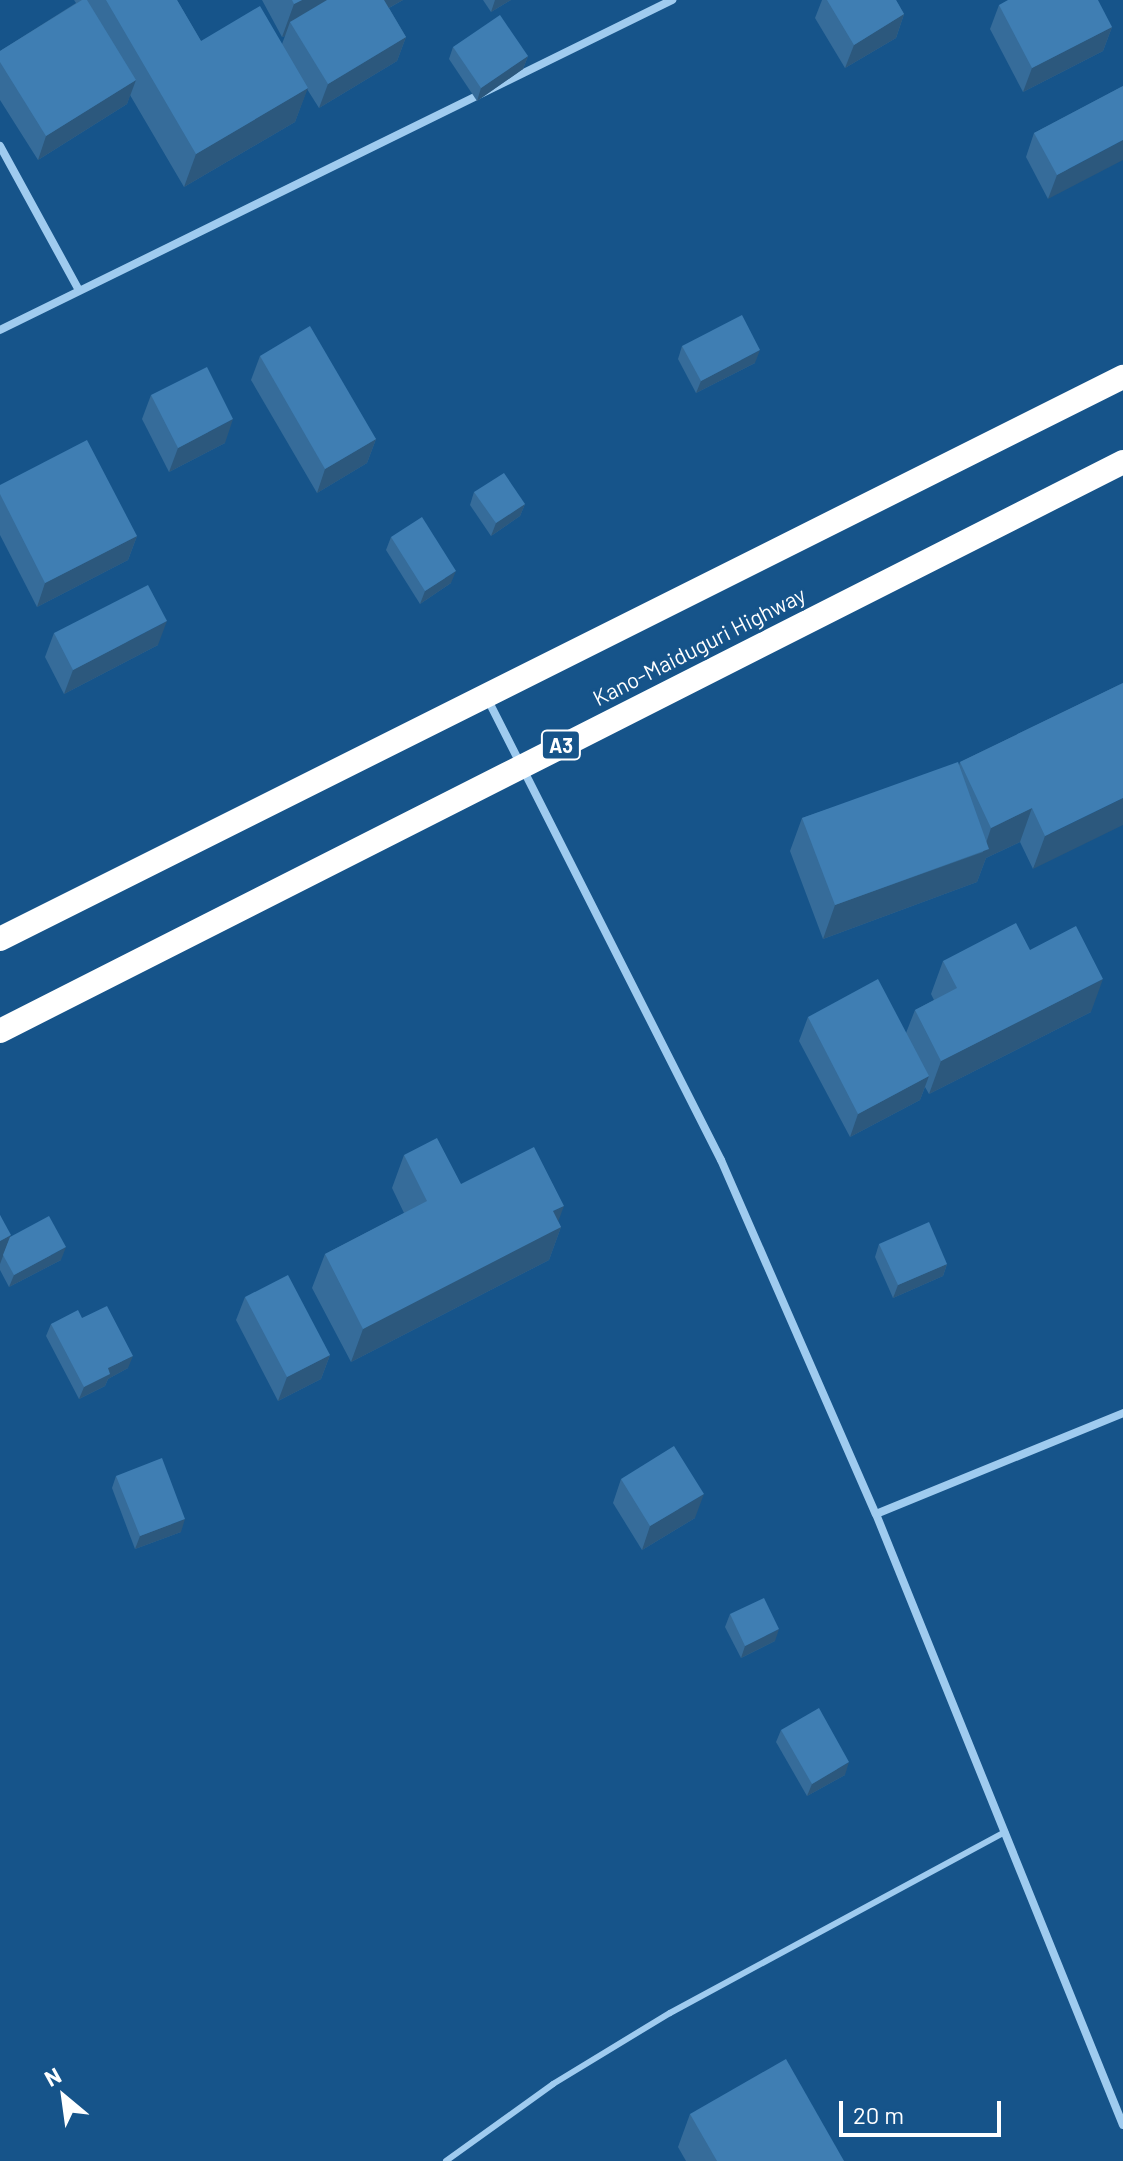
<!DOCTYPE html>
<html>
<head>
<meta charset="utf-8">
<style>
  body { margin:0 }
  #map { position:relative; width:1123px; height:2161px; overflow:hidden; background:#16548a; font-family:Barlow,sans-serif }
  div>[style] { position:absolute }
  [style*='--x'] { left:calc(var(--x)*1px); top:calc(var(--y)*1px); width:calc(var(--w)*1px); rotate:calc(var(--a)*1deg) }
  .lane>* { height:6px; margin:-3px; padding:0 3px; transform-origin:3px; border-radius:3px; background:#9fcbef }
  .street>* { height:8px; margin:-4px; padding:0 4px; transform-origin:4px; border-radius:4px; background:#9fcbef }
  .highway>* { height:24px; margin:-12px; padding:0 12px; transform-origin:12px; border-radius:12px; background:#fff }
  .wall>* { inset:0; background:#366c9a }
  .shaded-wall>* { inset:0; background:#2c587d }
  .building>* { inset:0; background:#3f7eb3 }
  span { translate:-50% -50%; white-space:nowrap; text-align:center; line-height:1.15; -webkit-text-stroke:6px #16548a; paint-order:stroke }
  .shield-label span { padding:2px 6px; background:#16548a; border:2px solid; border-radius:6px; -webkit-text-stroke-width:0 }
  .shield-label { font-size:20px; color:#fff; font-weight:700 }
  .street-label { font-size:22px; color:#fff }
  .north { position:absolute; left:24px; top:2057px; width:80px; height:80px; -webkit-text-stroke:6px #16548a; paint-order:stroke; rotate:331deg; font-size:22px; font-weight:700; line-height:32px; text-align:center; color:#fff }
  .north::after { content:''; display:block; margin:auto; width:28px; height:36px; background:#fff; clip-path:polygon(50% 0,100% 100%,50% 72%,0 100%) }
  .scale { position:absolute; left:839px; top:2101px; width:162px; height:36px; box-sizing:border-box; border:4px solid #fff; border-top:0; padding-left:10px; font-size:24px; line-height:28px; white-space:nowrap; color:#fff; -webkit-text-stroke:6px #16548a; paint-order:stroke }
</style>
</head>
<body>
<div id="map">
  <div class="lane">
    <div style="--x:446;--y:2161;--w:132;--a:-35.7"></div>
    <div style="--x:553;--y:2084;--w:137;--a:-31.3"></div>
    <div style="--x:670;--y:2013;--w:381;--a:-28.4"></div>
  </div>
  <div class="street">
    <div style="--x:0;--y:146;--w:164;--a:61.3"></div>
    <div style="--x:0;--y:330;--w:749;--a:-26.15"></div>
    <div style="--x:487;--y:698;--w:518;--a:63.14"></div>
    <div style="--x:721;--y:1160;--w:386;--a:66.4"></div>
    <div style="--x:876;--y:1514;--w:659;--a:67.99"></div>
    <div style="--x:876;--y:1514;--w:267;--a:-22.2"></div>
  </div>
  <div class="highway">
    <div style="--x:0;--y:939;--w:1256;--a:-26.59"></div>
    <div style="--x:0;--y:1031;--w:1259;--a:-26.87"></div>
  </div>
  <div class="wall">
    <div style="clip-path:polygon(74px 0,177px 0,201px 41px,282px 44px,285px 36px,282px 37px,262px 0,403px 0,389px 8px,406px 37px,397px 61px,319px 108px,307px 89px,295px 122px,184px 187px,130px 95px,127px 104px,38px 160px,0 100px,0 51px,76px 3px)"></div>
    <div style="clip-path:polygon(483px 0,511px 0,491px 12px)"></div>
    <div style="clip-path:polygon(822px 0,896px 0,904px 14px,896px 38px,845px 68px,815px 18px)"></div>
    <div style="clip-path:polygon(999px 5px,1112px 27px,1103px 51px,1023px 92px,990px 29px)"></div>
    <div style="clip-path:polygon(453px 47px,528px 56px,523px 69px,477px 101px,449px 59px)"></div>
    <div style="clip-path:polygon(1123px 86px,1048px 199px,1026px 157px,1034px 133px)"></div>
    <div style="clip-path:polygon(682px 346px,755px 363px,696px 393px,678px 359px)"></div>
    <div style="clip-path:polygon(260px 356px,376px 439px,367px 463px,317px 493px,251px 380px)"></div>
    <div style="clip-path:polygon(151px 395px,225px 443px,169px 472px,142px 419px)"></div>
    <div style="clip-path:polygon(0 485px,137px 536px,128px 560px,37px 607px,0 535px)"></div>
    <div style="clip-path:polygon(474px 492px,525px 504px,520px 516px,491px 536px,470px 505px)"></div>
    <div style="clip-path:polygon(391px 537px,451px 583px,420px 604px,386px 550px)"></div>
    <div style="clip-path:polygon(54px 633px,158px 645px,64px 694px,45px 657px)"></div>
    <div style="clip-path:polygon(1123px 683px,1033px 869px,1020px 842px,986px 858px,977px 882px,823px 939px,790px 851px,802px 818px,959px 765px,960px 762px)"></div>
    <div style="clip-path:polygon(1030px 950px,1091px 1012px,929px 1094px,925px 1087px,920px 1100px,850px 1137px,799px 1041px,808px 1017px,906px 1033px,915px 1010px,934px 1000px,931px 994px,943px 961px)"></div>
    <div style="clip-path:polygon(404px 1155px,461px 1184px,558px 1221px,561px 1227px,549px 1260px,351px 1362px,312px 1288px,325px 1254px,404px 1213px,392px 1188px)"></div>
    <div style="clip-path:polygon(0 1215px,10px 1237px,61px 1260px,9px 1287px,0 1270px)"></div>
    <div style="clip-path:polygon(879px 1244px,947px 1264px,943px 1276px,893px 1298px,875px 1257px)"></div>
    <div style="clip-path:polygon(245px 1297px,330px 1355px,321px 1379px,278px 1401px,236px 1320px)"></div>
    <div style="clip-path:polygon(82px 1318px,128px 1368px,108px 1379px,105px 1386px,79px 1399px,46px 1336px,51px 1324px)"></div>
    <div style="clip-path:polygon(116px 1476px,181px 1532px,135px 1549px,112px 1488px)"></div>
    <div style="clip-path:polygon(621px 1479px,695px 1518px,642px 1550px,613px 1503px)"></div>
    <div style="clip-path:polygon(730px 1614px,775px 1641px,741px 1658px,725px 1627px)"></div>
    <div style="clip-path:polygon(781px 1730px,845px 1775px,807px 1796px,776px 1742px)"></div>
    <div style="clip-path:polygon(690px 2114px,844px 2161px,686px 2161px,678px 2147px)"></div>
  </div>
  <div class="shaded-wall">
    <div style="clip-path:polygon(302px 0,351px 0,290px 22px,285px 36px,282px 37px,294px 4px)"></div>
    <div style="clip-path:polygon(381px 0,403px 0,376px 15px)"></div>
    <div style="clip-path:polygon(495px 0,511px 0,491px 12px)"></div>
    <div style="clip-path:polygon(904px 14px,896px 38px,845px 68px,854px 45px)"></div>
    <div style="clip-path:polygon(1112px 27px,1103px 51px,1023px 92px,1032px 68px)"></div>
    <div style="clip-path:polygon(406px 37px,397px 61px,319px 108px,328px 84px)"></div>
    <div style="clip-path:polygon(528px 56px,523px 69px,477px 101px,481px 88px)"></div>
    <div style="clip-path:polygon(136px 80px,127px 104px,38px 160px,46px 136px)"></div>
    <div style="clip-path:polygon(308px 88px,295px 122px,184px 187px,196px 154px)"></div>
    <div style="clip-path:polygon(1123px 140px,1123px 160px,1048px 199px,1057px 175px)"></div>
    <div style="clip-path:polygon(760px 350px,755px 363px,696px 393px,701px 381px)"></div>
    <div style="clip-path:polygon(233px 419px,225px 443px,169px 472px,178px 448px)"></div>
    <div style="clip-path:polygon(376px 439px,367px 463px,317px 493px,325px 469px)"></div>
    <div style="clip-path:polygon(525px 504px,520px 516px,491px 536px,496px 523px)"></div>
    <div style="clip-path:polygon(137px 536px,128px 560px,37px 607px,45px 583px)"></div>
    <div style="clip-path:polygon(456px 571px,451px 583px,420px 604px,425px 591px)"></div>
    <div style="clip-path:polygon(167px 621px,158px 645px,64px 694px,73px 670px)"></div>
    <div style="clip-path:polygon(1123px 798px,1123px 825px,1033px 869px,1045px 836px)"></div>
    <div style="clip-path:polygon(1032px 808px,1020px 842px,986px 858px,977px 882px,823px 939px,835px 905px,983px 852px,991px 828px)"></div>
    <div style="clip-path:polygon(1103px 979px,1091px 1012px,929px 1094px,941px 1061px)"></div>
    <div style="clip-path:polygon(929px 1076px,920px 1100px,850px 1137px,858px 1114px)"></div>
    <div style="clip-path:polygon(564px 1206px,555px 1230px,561px 1227px,549px 1260px,351px 1362px,363px 1329px,553px 1211px)"></div>
    <div style="clip-path:polygon(11px 1235px,0 1264px,0 1241px)"></div>
    <div style="clip-path:polygon(66px 1247px,61px 1260px,9px 1287px,14px 1275px)"></div>
    <div style="clip-path:polygon(947px 1264px,943px 1276px,893px 1298px,898px 1285px)"></div>
    <div style="clip-path:polygon(330px 1355px,321px 1379px,278px 1401px,287px 1377px)"></div>
    <div style="clip-path:polygon(133px 1356px,128px 1368px,108px 1379px,105px 1386px,79px 1399px,84px 1387px,108px 1368px)"></div>
    <div style="clip-path:polygon(704px 1494px,695px 1518px,642px 1550px,650px 1526px)"></div>
    <div style="clip-path:polygon(185px 1519px,181px 1532px,135px 1549px,140px 1536px)"></div>
    <div style="clip-path:polygon(779px 1629px,775px 1641px,741px 1658px,745px 1646px)"></div>
    <div style="clip-path:polygon(849px 1762px,845px 1775px,807px 1796px,812px 1784px)"></div>
  </div>
  <div class="building">
    <div style="clip-path:polygon(82px 0,87px 0,136px 80px,46px 136px,0 62px,0 51px)"></div>
    <div style="clip-path:polygon(106px 0,177px 0,201px 41px,260px 6px,308px 88px,196px 154px)"></div>
    <div style="clip-path:polygon(292px 0,302px 0,294px 4px)"></div>
    <div style="clip-path:polygon(327px 0,384px 0,406px 37px,328px 84px,290px 22px)"></div>
    <div style="clip-path:polygon(827px 0,896px 0,904px 14px,854px 45px)"></div>
    <div style="clip-path:polygon(1008px 0,1098px 0,1112px 27px,1032px 68px,999px 5px)"></div>
    <div style="clip-path:polygon(500px 15px,528px 56px,481px 88px,453px 47px)"></div>
    <div style="clip-path:polygon(1123px 86px,1123px 140px,1057px 175px,1034px 133px)"></div>
    <div style="clip-path:polygon(742px 315px,760px 350px,701px 381px,682px 346px)"></div>
    <div style="clip-path:polygon(310px 326px,376px 439px,325px 469px,260px 356px)"></div>
    <div style="clip-path:polygon(207px 367px,233px 419px,178px 448px,151px 395px)"></div>
    <div style="clip-path:polygon(87px 440px,137px 536px,45px 583px,0 494px,0 485px)"></div>
    <div style="clip-path:polygon(504px 473px,525px 504px,496px 523px,474px 492px)"></div>
    <div style="clip-path:polygon(422px 517px,456px 571px,425px 591px,391px 537px)"></div>
    <div style="clip-path:polygon(148px 585px,167px 621px,73px 670px,54px 633px)"></div>
    <div style="clip-path:polygon(1123px 683px,1123px 798px,1045px 836px,1032px 808px,991px 828px,960px 762px)"></div>
    <div style="clip-path:polygon(958px 762px,989px 849px,835px 905px,802px 818px)"></div>
    <div style="clip-path:polygon(1016px 923px,1030px 950px,1076px 926px,1103px 979px,941px 1061px,915px 1010px,957px 988px,943px 961px)"></div>
    <div style="clip-path:polygon(878px 979px,929px 1076px,858px 1114px,808px 1017px)"></div>
    <div style="clip-path:polygon(437px 1138px,461px 1184px,534px 1147px,564px 1206px,553px 1211px,561px 1227px,363px 1329px,325px 1254px,427px 1201px,404px 1155px)"></div>
    <div style="clip-path:polygon(0 1215px,11px 1235px,0 1241px)"></div>
    <div style="clip-path:polygon(49px 1216px,66px 1247px,14px 1275px,3px 1255px,10px 1237px)"></div>
    <div style="clip-path:polygon(929px 1222px,947px 1264px,898px 1285px,879px 1244px)"></div>
    <div style="clip-path:polygon(288px 1275px,330px 1355px,287px 1377px,245px 1297px)"></div>
    <div style="clip-path:polygon(107px 1306px,133px 1356px,108px 1368px,110px 1374px,84px 1387px,51px 1324px,78px 1310px,82px 1318px)"></div>
    <div style="clip-path:polygon(674px 1446px,704px 1494px,650px 1526px,621px 1479px)"></div>
    <div style="clip-path:polygon(162px 1458px,185px 1519px,140px 1536px,116px 1476px)"></div>
    <div style="clip-path:polygon(764px 1598px,779px 1629px,745px 1646px,730px 1614px)"></div>
    <div style="clip-path:polygon(819px 1708px,849px 1762px,812px 1784px,781px 1730px)"></div>
    <div style="clip-path:polygon(786px 2059px,844px 2161px,717px 2161px,690px 2114px)"></div>
  </div>
  <div class="shield-label">
    <span style="left:561px;top:745px">A3</span>
  </div>
  <div class="street-label">
    <span style="left:699px;top:646px;rotate:-27deg">Kano-Maiduguri Highway</span>
  </div>
  <div class="north">N</div>
  <div class="scale">20 m</div>
</div>
</body>
</html>
